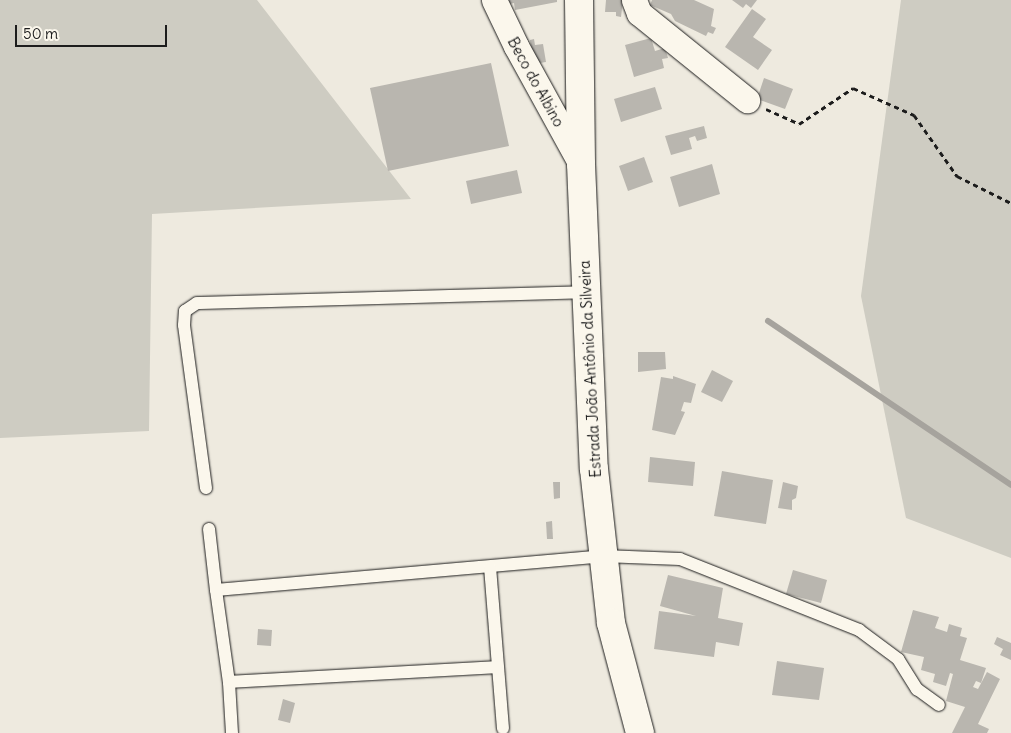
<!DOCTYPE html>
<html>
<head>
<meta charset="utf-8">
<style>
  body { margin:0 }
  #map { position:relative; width:1011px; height:733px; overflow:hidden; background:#eeeadf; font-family:Delius,sans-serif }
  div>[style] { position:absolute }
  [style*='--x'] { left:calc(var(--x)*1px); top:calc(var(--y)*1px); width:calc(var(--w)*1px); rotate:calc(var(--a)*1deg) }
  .green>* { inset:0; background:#ceccc2 }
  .stream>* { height:6px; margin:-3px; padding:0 3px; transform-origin:3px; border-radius:3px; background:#a6a39d }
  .building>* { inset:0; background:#b9b6af }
  .path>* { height:3px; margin-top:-1.5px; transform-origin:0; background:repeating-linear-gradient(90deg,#1c1c1c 0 5px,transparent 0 9px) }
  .roads { filter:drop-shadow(0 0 1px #1c1c1c) drop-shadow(0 0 1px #1c1c1c) }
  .service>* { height:12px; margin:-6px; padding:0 6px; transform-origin:6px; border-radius:6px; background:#fbf7ec }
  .minor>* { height:25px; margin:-12.5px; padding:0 12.5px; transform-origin:12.5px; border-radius:12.5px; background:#fbf7ec }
  .secondary>* { height:28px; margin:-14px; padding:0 14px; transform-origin:14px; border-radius:14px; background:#fbf7ec }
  span { translate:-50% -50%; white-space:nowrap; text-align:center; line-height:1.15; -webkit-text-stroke:5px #fbf7ec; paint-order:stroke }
  .street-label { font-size:15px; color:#1c1c1c }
  .scale { position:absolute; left:15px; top:25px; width:152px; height:22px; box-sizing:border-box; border:2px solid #1c1c1c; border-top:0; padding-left:6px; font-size:15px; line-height:18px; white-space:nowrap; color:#1c1c1c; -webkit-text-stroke:4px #fbf7ec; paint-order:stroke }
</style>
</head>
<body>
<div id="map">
  <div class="green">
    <div style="clip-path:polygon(0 0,257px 0,411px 199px,152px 214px,149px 431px,0 438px)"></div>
    <div style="clip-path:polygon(901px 0,1011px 0,1011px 558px,906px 518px,861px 296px)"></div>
  </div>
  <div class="stream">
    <div style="--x:768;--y:321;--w:293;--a:34"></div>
  </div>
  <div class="building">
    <div style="clip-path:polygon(508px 0,557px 0,557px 2px,515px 10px,514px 3px,509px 4px)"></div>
    <div style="clip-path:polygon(606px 0,623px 0,621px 17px,616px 16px,616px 12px,605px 12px)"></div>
    <div style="clip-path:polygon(652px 0,694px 0,714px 9px,711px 26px,716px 28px,713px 34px,708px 32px,706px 36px,675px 21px,671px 14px,650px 5px)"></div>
    <div style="clip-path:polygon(732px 0,757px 0,751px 8px,746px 4px,743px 8px)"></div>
    <div style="clip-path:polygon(752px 9px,766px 19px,753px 37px,772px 50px,758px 70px,725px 47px)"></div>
    <div style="clip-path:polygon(651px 38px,655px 51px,665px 48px,668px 58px,662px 59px,664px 68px,634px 77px,625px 45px)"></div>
    <div style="clip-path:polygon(534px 39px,535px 45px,543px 44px,546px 62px,533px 64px,530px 40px)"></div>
    <div style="clip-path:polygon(491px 63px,509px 146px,388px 171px,370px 88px)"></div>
    <div style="clip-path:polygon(764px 78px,793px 89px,785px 109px,757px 99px)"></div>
    <div style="clip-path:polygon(655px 87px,662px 109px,621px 122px,614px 99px)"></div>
    <div style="clip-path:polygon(704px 126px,707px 138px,697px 141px,695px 136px,689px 138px,692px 149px,671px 155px,665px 136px)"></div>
    <div style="clip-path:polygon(644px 157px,653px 182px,628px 191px,619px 166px)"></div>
    <div style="clip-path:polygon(712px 164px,720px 194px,679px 207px,670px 177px)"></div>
    <div style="clip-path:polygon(517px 170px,522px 193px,471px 204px,466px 181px)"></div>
    <div style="clip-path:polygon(638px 352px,665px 352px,666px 369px,638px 372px)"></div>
    <div style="clip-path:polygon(712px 370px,733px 381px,722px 402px,701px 392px)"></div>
    <div style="clip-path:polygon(673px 376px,696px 384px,691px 403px,684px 402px,681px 411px,685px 412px,675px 435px,652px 430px,661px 377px,673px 379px)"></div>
    <div style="clip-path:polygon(650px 457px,695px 462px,693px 486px,648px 482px)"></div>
    <div style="clip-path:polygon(722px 471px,773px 480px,766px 524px,714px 516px)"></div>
    <div style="clip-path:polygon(553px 482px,560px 482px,560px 498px,554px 499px)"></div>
    <div style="clip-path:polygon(783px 482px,798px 486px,796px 498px,792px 500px,792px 510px,778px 508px)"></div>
    <div style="clip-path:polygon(552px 521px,553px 539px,547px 539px,546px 522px)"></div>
    <div style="clip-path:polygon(793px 570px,827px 580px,821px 603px,786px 594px)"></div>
    <div style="clip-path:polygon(668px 575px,723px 588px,718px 618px,743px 623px,739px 646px,716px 642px,714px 657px,654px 649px,659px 611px,696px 616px,660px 606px)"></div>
    <div style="clip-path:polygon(913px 610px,939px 617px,935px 628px,947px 632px,949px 624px,962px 628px,960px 636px,967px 638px,960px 660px,986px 668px,981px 683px,976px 681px,973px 687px,978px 689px,987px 672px,1000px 679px,978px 724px,989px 729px,987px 733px,952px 733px,965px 707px,946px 701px,953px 674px,950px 673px,946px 686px,933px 682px,935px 674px,921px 670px,924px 657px,901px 652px)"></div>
    <div style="clip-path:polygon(258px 629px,272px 630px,271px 646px,257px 645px)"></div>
    <div style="clip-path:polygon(997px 637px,1011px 643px,1011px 660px,1000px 655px,1003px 649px,994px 644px)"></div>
    <div style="clip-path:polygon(777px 661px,824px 668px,819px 700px,772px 695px)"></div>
    <div style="clip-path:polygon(283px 699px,295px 703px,290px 723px,278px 720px)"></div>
  </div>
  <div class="path">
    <div style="--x:766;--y:109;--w:36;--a:24"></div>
    <div style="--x:799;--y:124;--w:65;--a:-33.7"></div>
    <div style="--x:853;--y:88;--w:67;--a:23.9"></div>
    <div style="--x:914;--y:115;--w:75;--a:54.8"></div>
    <div style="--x:957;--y:176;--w:60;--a:26.6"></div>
  </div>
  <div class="roads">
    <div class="service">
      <div style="--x:206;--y:488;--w:164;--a:-97.7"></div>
      <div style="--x:184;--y:325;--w:14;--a:-86"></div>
      <div style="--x:185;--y:311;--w:14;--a:-34"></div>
      <div style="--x:197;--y:303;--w:389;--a:-1.6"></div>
      <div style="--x:209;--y:529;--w:61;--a:83.5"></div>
      <div style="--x:216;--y:590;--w:388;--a:-5"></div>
      <div style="--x:603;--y:556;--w:77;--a:2.2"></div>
      <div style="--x:680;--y:559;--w:193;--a:21.6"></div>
      <div style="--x:859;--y:630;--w:49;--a:36.6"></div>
      <div style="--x:898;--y:659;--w:36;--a:58"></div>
      <div style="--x:917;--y:689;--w:27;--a:36"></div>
      <div style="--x:490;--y:567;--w:162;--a:85.4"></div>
      <div style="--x:216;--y:590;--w:93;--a:82"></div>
      <div style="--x:232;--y:733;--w:51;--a:-93.4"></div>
      <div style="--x:229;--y:682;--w:269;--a:-3.2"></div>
    </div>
    <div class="minor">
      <div style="--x:494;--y:0;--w:51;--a:64.4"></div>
      <div style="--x:516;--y:46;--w:135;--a:61.2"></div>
      <div style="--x:634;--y:0;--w:14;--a:69"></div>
      <div style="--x:639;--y:13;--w:139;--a:38.9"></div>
    </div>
    <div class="secondary">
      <div style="--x:579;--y:0;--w:164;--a:89.3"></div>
      <div style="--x:581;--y:164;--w:305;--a:87.6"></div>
      <div style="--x:594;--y:469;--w:155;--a:83.7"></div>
      <div style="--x:611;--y:623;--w:114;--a:75.2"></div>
    </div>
  </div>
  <div class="street-label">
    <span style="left:536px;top:82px;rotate:61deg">Beco do Albino</span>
    <span style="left:590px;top:369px;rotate:-93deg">Estrada João Antônio da Silveira</span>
  </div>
  <div class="scale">50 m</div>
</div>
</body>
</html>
